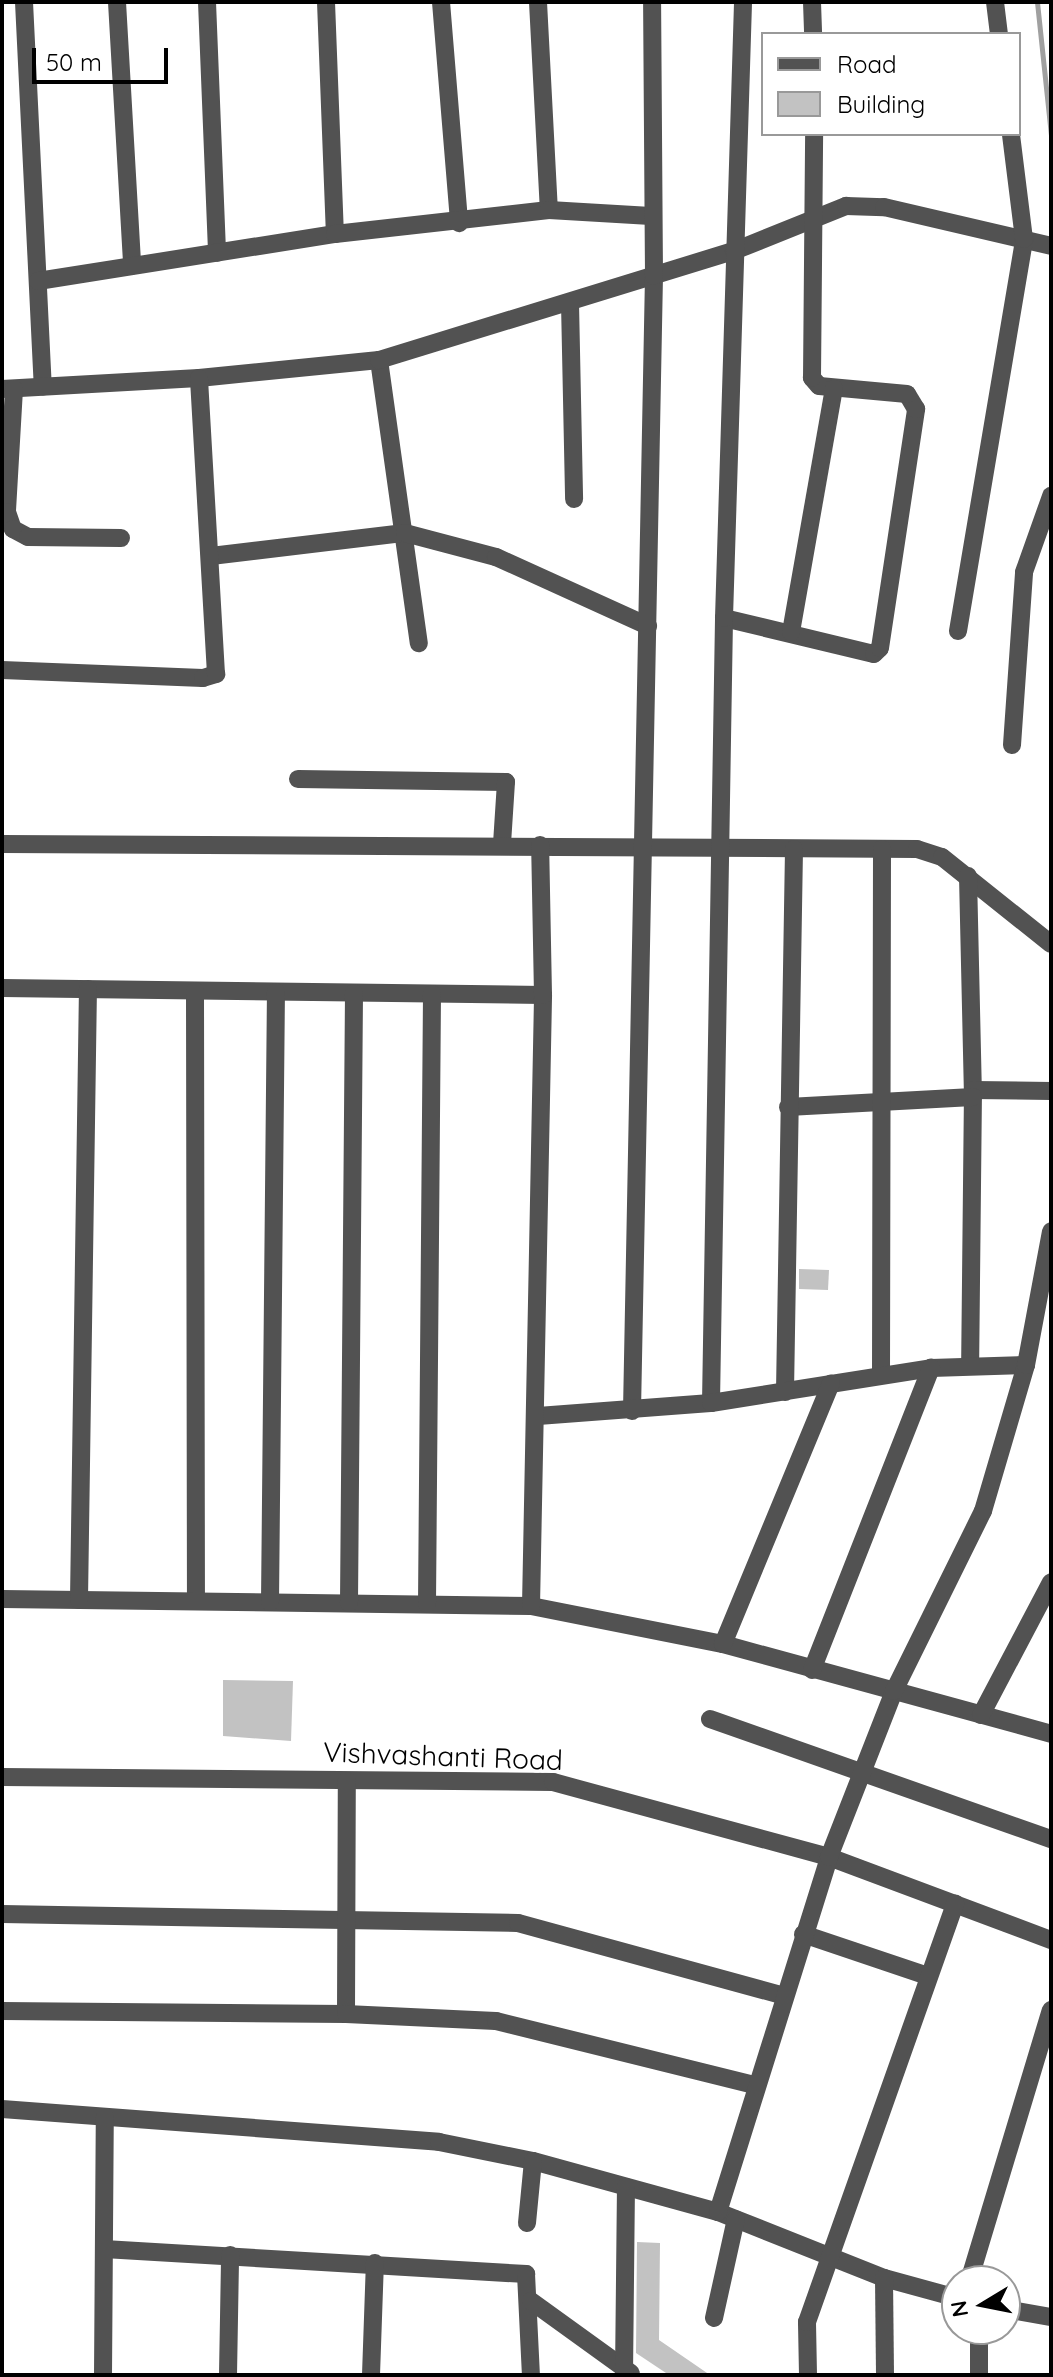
<!DOCTYPE html>
<html>
<head>
<meta charset="utf-8">
<style>
  body { margin:0 }
  #map { position:relative; width:1053px; height:2377px; overflow:hidden; background:#fff; font-family:Quicksand,sans-serif }
  div>[style] { position:absolute }
  [style*='--x'] { left:calc(var(--x)*1px); top:calc(var(--y)*1px); width:calc(var(--w)*1px); rotate:calc(var(--a)*1deg) }
  .stream>* { height:5px; margin:-2.5px; padding:0 2.5px; transform-origin:2.5px; border-radius:2.5px; background:#a0a0a0 }
  .building>* { inset:0; background:#c2c2c2 }
  .minor>* { height:18px; margin:-9px; padding:0 9px; transform-origin:9px; border-radius:9px; background:#525252 }
  span { translate:-50% -50%; white-space:nowrap; text-align:center; line-height:1.15; -webkit-text-stroke:6px #fff; paint-order:stroke }
  .street-label { font-size:28px; color:#000 }
  .frame { position:absolute; inset:0; border:4px solid #000; pointer-events:none }
  .legend { position:absolute; left:761px; top:32px; width:260px; height:104px; box-sizing:border-box; background:#fff; border:2px solid #999; margin:0; padding:10px 14px; list-style:none; font-size:24px; color:#000 }
  .legend li { display:flex; align-items:center; gap:16px; height:40px }
  .legend b { width:40px; border:2px solid #999 }
  .north { position:absolute; left:941px; top:2265px; width:80px; height:80px; box-sizing:border-box; background:#fff; border:2px solid #999; border-radius:50%; rotate:260deg; font-size:22px; font-weight:700; line-height:32px; text-align:center; color:#000 }
  .north::after { content:''; display:block; margin:auto; width:28px; height:36px; background:#000; clip-path:polygon(50% 0,100% 100%,50% 72%,0 100%) }
  .scale { position:absolute; left:32px; top:48px; width:136px; height:36px; box-sizing:border-box; border:4px solid #000; border-top:0; padding-left:10px; font-size:24px; line-height:28px; white-space:nowrap; color:#000; -webkit-text-stroke:6px #fff; paint-order:stroke }
</style>
</head>
<body>
<div id="map">
  <div class="stream">
    <div style="--x:1037;--y:2;--w:134;--a:84"></div>
  </div>
  <div class="building">
    <div style="clip-path:polygon(799px 1269px,829px 1270px,828px 1290px,799px 1289px)"></div>
    <div style="clip-path:polygon(223px 1680px,293px 1681px,291px 1741px,223px 1736px)"></div>
    <div style="clip-path:polygon(637px 2242px,660px 2243px,659px 2340px,710px 2375px,669px 2375px,636px 2353px)"></div>
  </div>
  <div class="minor">
    <div style="--x:24;--y:2;--w:385;--a:87.2"></div>
    <div style="--x:117;--y:2;--w:264;--a:86.7"></div>
    <div style="--x:207;--y:2;--w:251;--a:87.7"></div>
    <div style="--x:326;--y:2;--w:232;--a:87.8"></div>
    <div style="--x:441;--y:2;--w:222;--a:85.3"></div>
    <div style="--x:538;--y:2;--w:208;--a:87"></div>
    <div style="--x:812;--y:2;--w:32;--a:88"></div>
    <div style="--x:995;--y:2;--w:32;--a:83"></div>
    <div style="--x:38;--y:281;--w:301;--a:-9"></div>
    <div style="--x:335;--y:234;--w:215;--a:-6.4"></div>
    <div style="--x:549;--y:210;--w:102;--a:3.4"></div>
    <div style="--x:570;--y:303;--w:196;--a:88.8"></div>
    <div style="--x:379;--y:360;--w:286;--a:82"></div>
    <div style="--x:2;--y:389;--w:197;--a:-3.2"></div>
    <div style="--x:199;--y:378;--w:181;--a:-5.7"></div>
    <div style="--x:379;--y:360;--w:371;--a:-17.1"></div>
    <div style="--x:734;--y:251;--w:121;--a:-21.9"></div>
    <div style="--x:846;--y:206;--w:38;--a:2"></div>
    <div style="--x:884;--y:207;--w:171;--a:13.1"></div>
    <div style="--x:14;--y:389;--w:123;--a:93.3"></div>
    <div style="--x:7;--y:512;--w:18;--a:71"></div>
    <div style="--x:13;--y:529;--w:17;--a:28"></div>
    <div style="--x:28;--y:537;--w:93;--a:0.6"></div>
    <div style="--x:211;--y:556;--w:195;--a:-6.8"></div>
    <div style="--x:405;--y:533;--w:94;--a:14.8"></div>
    <div style="--x:496;--y:557;--w:167;--a:24.4"></div>
    <div style="--x:724;--y:618;--w:154;--a:13.5"></div>
    <div style="--x:874;--y:654;--w:8;--a:-45"></div>
    <div style="--x:880;--y:648;--w:242;--a:-81.4"></div>
    <div style="--x:916;--y:409;--w:17;--a:-121"></div>
    <div style="--x:907;--y:394;--w:88;--a:-174.8"></div>
    <div style="--x:819;--y:386;--w:11;--a:-131"></div>
    <div style="--x:812;--y:378;--w:244;--a:-89.5"></div>
    <div style="--x:958;--y:631;--w:398;--a:-80.4"></div>
    <div style="--x:1024;--y:239;--w:106;--a:-97.1"></div>
    <div style="--x:791;--y:632;--w:247;--a:-80"></div>
    <div style="--x:2;--y:670;--w:201;--a:2.3"></div>
    <div style="--x:203;--y:678;--w:14;--a:-17"></div>
    <div style="--x:216;--y:674;--w:296;--a:-93.3"></div>
    <div style="--x:1012;--y:745;--w:173;--a:-86"></div>
    <div style="--x:1024;--y:572;--w:81;--a:-70.4"></div>
    <div style="--x:298;--y:779;--w:208;--a:0.8"></div>
    <div style="--x:506;--y:782;--w:62;--a:93.7"></div>
    <div style="--x:2;--y:844;--w:915;--a:0.31"></div>
    <div style="--x:917;--y:849;--w:26;--a:18"></div>
    <div style="--x:942;--y:857;--w:139;--a:38.6"></div>
    <div style="--x:968;--y:876;--w:214;--a:88.7"></div>
    <div style="--x:973;--y:1090;--w:275;--a:90.6"></div>
    <div style="--x:2;--y:988;--w:541;--a:0.74"></div>
    <div style="--x:195;--y:991;--w:610;--a:89.91"></div>
    <div style="--x:973;--y:1090;--w:78;--a:0.7"></div>
    <div style="--x:788;--y:1107;--w:185;--a:-3.1"></div>
    <div style="--x:881;--y:1375;--w:526;--a:-89.89"></div>
    <div style="--x:785;--y:1392;--w:543;--a:-89.05"></div>
    <div style="--x:711;--y:1403;--w:785;--a:-89.05"></div>
    <div style="--x:724;--y:618;--w:616;--a:-88.23"></div>
    <div style="--x:632;--y:1411;--w:1135;--a:-88.89"></div>
    <div style="--x:654;--y:276;--w:274;--a:-90.4"></div>
    <div style="--x:538;--y:1416;--w:173;--a:-4.3"></div>
    <div style="--x:711;--y:1403;--w:223;--a:-9"></div>
    <div style="--x:931;--y:1368;--w:95;--a:-1.8"></div>
    <div style="--x:2;--y:1599;--w:529;--a:0.76"></div>
    <div style="--x:531;--y:1606;--w:196;--a:11.2"></div>
    <div style="--x:723;--y:1644;--w:340;--a:15.3"></div>
    <div style="--x:79;--y:1600;--w:611;--a:-89.16"></div>
    <div style="--x:270;--y:1602;--w:610;--a:-89.44"></div>
    <div style="--x:349;--y:1603;--w:610;--a:-89.53"></div>
    <div style="--x:427;--y:1604;--w:610;--a:-89.53"></div>
    <div style="--x:531;--y:1606;--w:611;--a:-88.87"></div>
    <div style="--x:543;--y:995;--w:150;--a:-91.1"></div>
    <div style="--x:723;--y:1644;--w:282;--a:-67.5"></div>
    <div style="--x:812;--y:1670;--w:325;--a:-68.5"></div>
    <div style="--x:981;--y:1715;--w:150;--a:-62.2"></div>
    <div style="--x:710;--y:1719;--w:361;--a:19.4"></div>
    <div style="--x:2;--y:1777;--w:551;--a:0.52"></div>
    <div style="--x:553;--y:1782;--w:286;--a:15.2"></div>
    <div style="--x:829;--y:1857;--w:237;--a:20.5"></div>
    <div style="--x:2;--y:1914;--w:516;--a:1"></div>
    <div style="--x:518;--y:1923;--w:276;--a:15.3"></div>
    <div style="--x:803;--y:1934;--w:132;--a:18.6"></div>
    <div style="--x:2;--y:2011;--w:344;--a:0.5"></div>
    <div style="--x:346;--y:2014;--w:233;--a:-89.8"></div>
    <div style="--x:346;--y:2014;--w:150;--a:2.7"></div>
    <div style="--x:496;--y:2021;--w:267;--a:13.9"></div>
    <div style="--x:2;--y:2109;--w:438;--a:4.3"></div>
    <div style="--x:439;--y:2142;--w:96;--a:11.4"></div>
    <div style="--x:533;--y:2161;--w:192;--a:15.4"></div>
    <div style="--x:718;--y:2212;--w:179;--a:21.7"></div>
    <div style="--x:884;--y:2278;--w:76;--a:15.3"></div>
    <div style="--x:718;--y:2212;--w:372;--a:-72.6"></div>
    <div style="--x:829;--y:1857;--w:178;--a:-68.6"></div>
    <div style="--x:894;--y:1691;--w:201;--a:-63.7"></div>
    <div style="--x:983;--y:1511;--w:152;--a:-73.6"></div>
    <div style="--x:1026;--y:1365;--w:136;--a:-79.4"></div>
    <div style="--x:527;--y:2223;--w:62;--a:-84.5"></div>
    <div style="--x:104;--y:2249;--w:423;--a:3.4"></div>
    <div style="--x:526;--y:2274;--w:101;--a:87.2"></div>
    <div style="--x:884;--y:2278;--w:97;--a:89.4"></div>
    <div style="--x:969;--y:2281;--w:283;--a:-73.2"></div>
    <div style="--x:531;--y:2301;--w:123;--a:35.8"></div>
    <div style="--x:1005;--y:2309;--w:47;--a:9.9"></div>
    <div style="--x:714;--y:2318;--w:101;--a:-77.5"></div>
    <div style="--x:979;--y:2329;--w:46;--a:90"></div>
    <div style="--x:103;--y:2375;--w:258;--a:-89.6"></div>
    <div style="--x:228;--y:2375;--w:120;--a:-89"></div>
    <div style="--x:371;--y:2375;--w:112;--a:-88"></div>
    <div style="--x:624;--y:2375;--w:188;--a:-89.4"></div>
    <div style="--x:808;--y:2375;--w:53;--a:-91.1"></div>
    <div style="--x:807;--y:2322;--w:444;--a:-70.5"></div>
  </div>
  <div class="street-label">
    <span style="left:443px;top:1756px;rotate:2deg">Vishvashanti Road</span>
  </div>
  <div class="frame"></div>
  <ul class="legend">
  <li><b style="height:10px;background:#525252"></b>Road</li>
  <li><b style="height:22px;background:#c2c2c2"></b>Building</li>
  </ul>
  <div class="north">N</div>
  <div class="scale">50 m</div>
</div>
</body>
</html>
